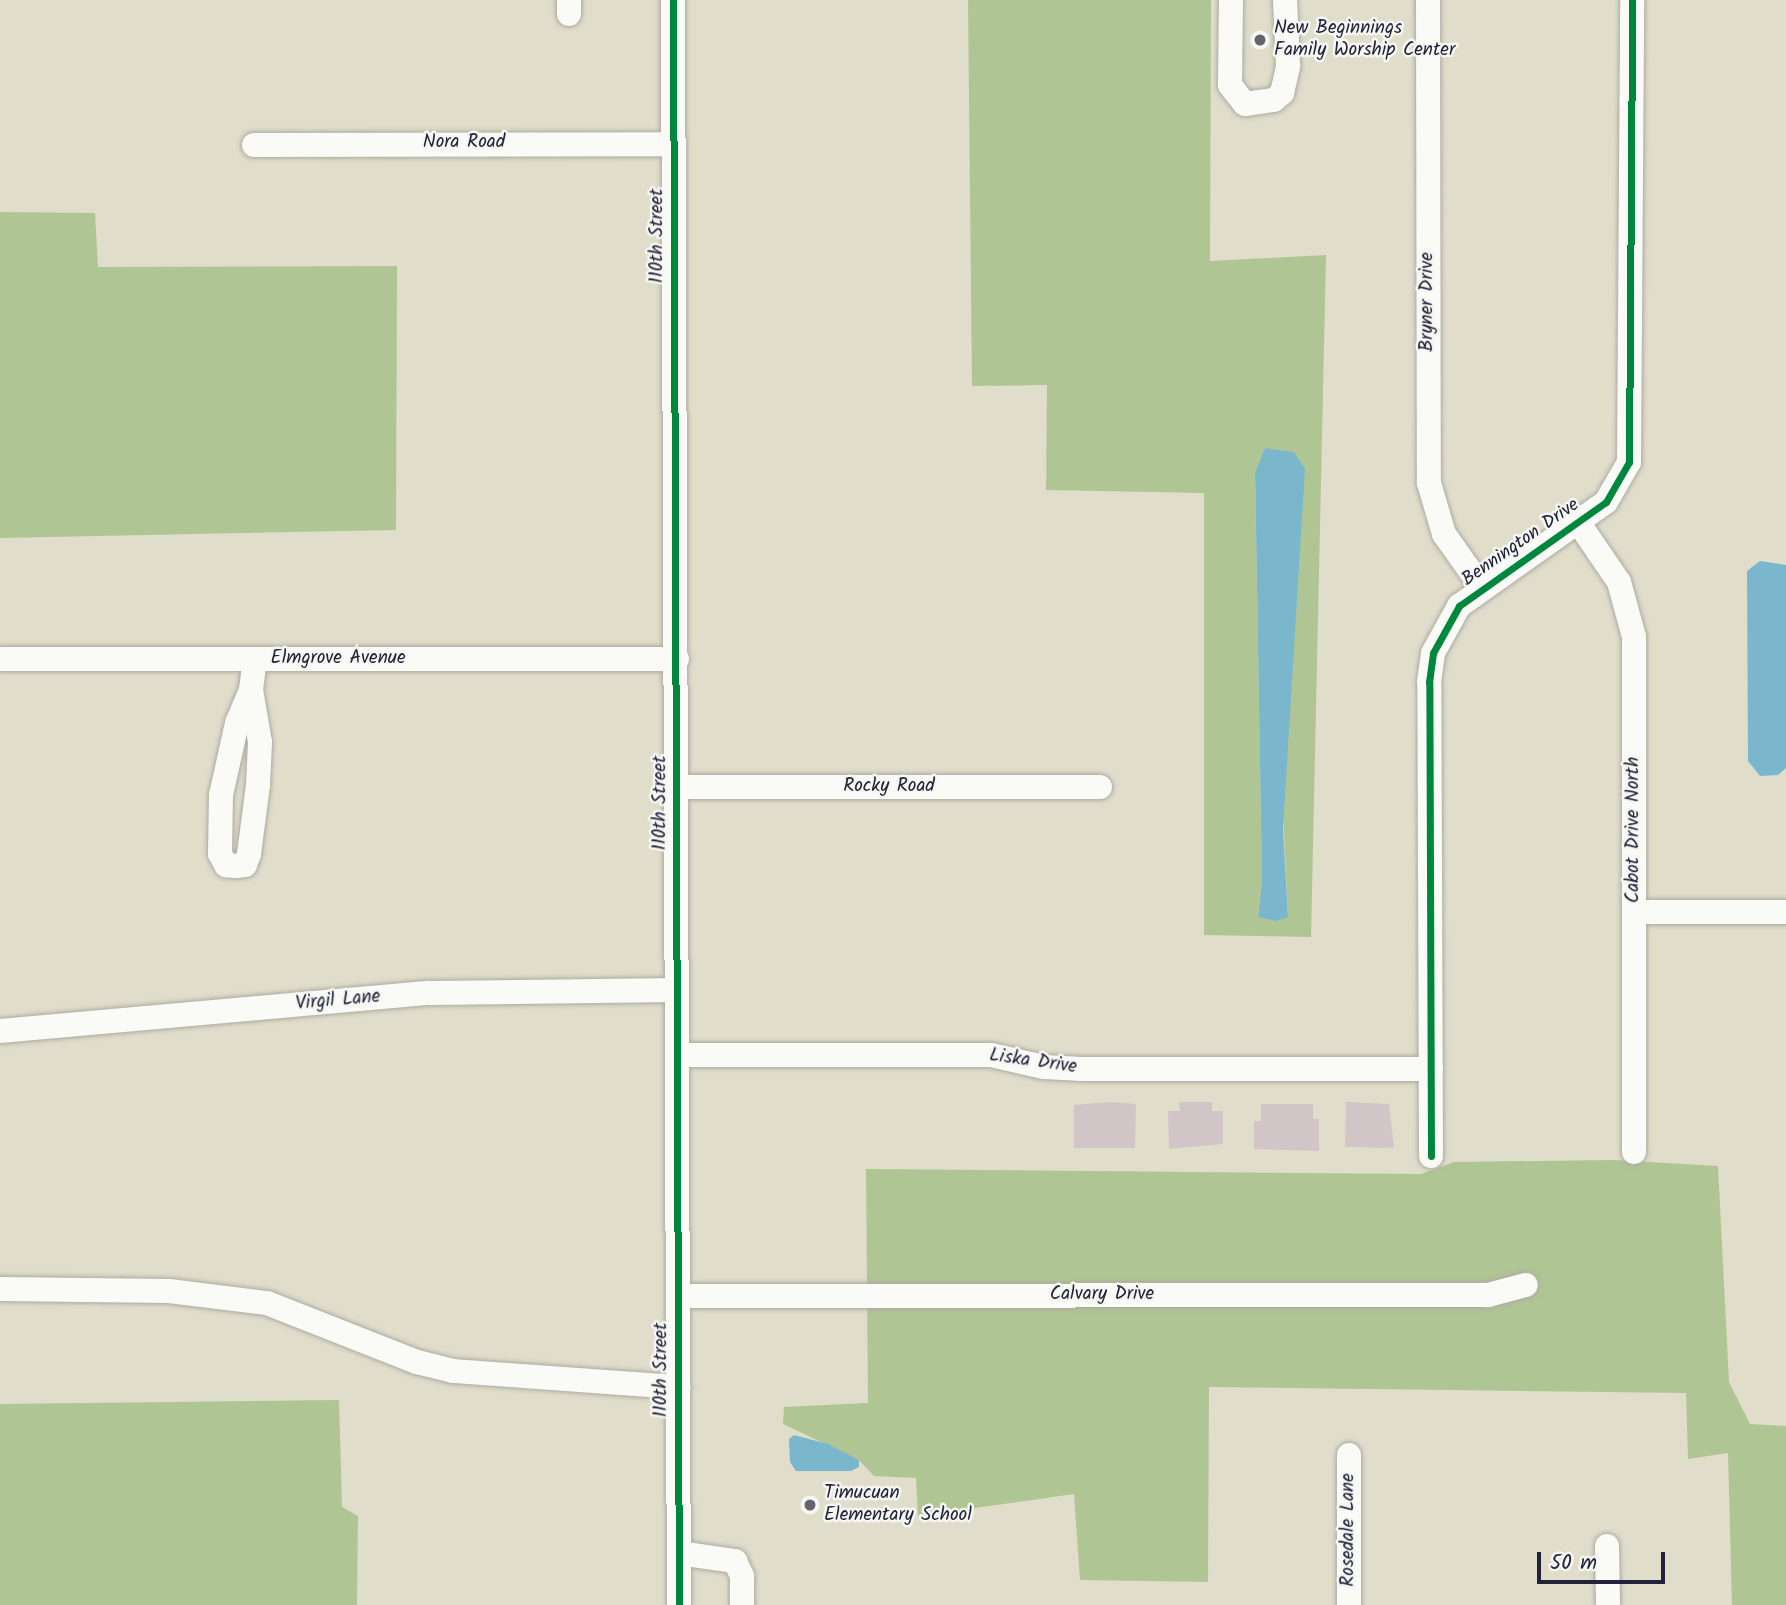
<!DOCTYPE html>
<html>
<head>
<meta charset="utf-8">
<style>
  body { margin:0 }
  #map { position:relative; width:1786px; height:1605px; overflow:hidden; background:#e0ddcb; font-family:Kalam,sans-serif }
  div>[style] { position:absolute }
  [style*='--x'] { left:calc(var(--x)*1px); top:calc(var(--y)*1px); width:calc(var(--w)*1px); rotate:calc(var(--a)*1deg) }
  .forest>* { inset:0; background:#b0c594 }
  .water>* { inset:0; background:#7bb7cc }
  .building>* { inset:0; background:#d2c5c7 }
  .roads { filter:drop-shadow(0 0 2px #adaba2) drop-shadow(0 0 2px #adaba2) }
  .minor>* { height:24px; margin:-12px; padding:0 12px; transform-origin:12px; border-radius:12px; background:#fafaf7 }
  .cycleway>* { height:7px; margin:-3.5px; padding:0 3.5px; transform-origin:3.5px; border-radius:3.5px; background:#00873e }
  .dots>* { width:19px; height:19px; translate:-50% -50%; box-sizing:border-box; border:4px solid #f6f6f2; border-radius:50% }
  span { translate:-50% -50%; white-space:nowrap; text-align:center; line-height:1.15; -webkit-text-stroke:5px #f6f6f2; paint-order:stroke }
  .poi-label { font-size:19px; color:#22223b }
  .left { translate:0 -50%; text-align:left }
  .street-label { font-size:19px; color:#22223b }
  .scale { position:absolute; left:1537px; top:1552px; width:128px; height:32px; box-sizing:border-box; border:4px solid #22223b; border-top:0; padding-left:9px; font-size:21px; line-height:24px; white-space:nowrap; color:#22223b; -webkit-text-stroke:5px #f6f6f2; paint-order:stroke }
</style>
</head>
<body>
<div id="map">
  <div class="forest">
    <div style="clip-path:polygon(evenodd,968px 0,1211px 0,1210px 261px,1326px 255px,1311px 937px,1204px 935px,1204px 493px,1046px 490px,1047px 385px,972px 386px,968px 0,1265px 448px,1288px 916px,1276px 920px,1258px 916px,1262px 882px,1255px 472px,1265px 448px)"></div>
    <div style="clip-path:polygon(0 212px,95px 213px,98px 267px,397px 266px,396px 530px,0 538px)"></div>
    <div style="clip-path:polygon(1614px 1160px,1718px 1166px,1729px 1382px,1750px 1424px,1786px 1426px,1786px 1605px,1732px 1605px,1728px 1453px,1688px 1459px,1686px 1393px,1209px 1387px,1208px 1582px,1080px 1580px,1074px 1494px,918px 1516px,916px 1478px,874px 1476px,859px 1460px,783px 1424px,784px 1407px,868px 1403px,866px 1169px,1421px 1174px,1454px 1162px)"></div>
    <div style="clip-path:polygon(339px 1400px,342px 1507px,358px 1516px,357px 1605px,0 1605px,0 1404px)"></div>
  </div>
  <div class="water">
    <div style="clip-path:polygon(1265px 448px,1294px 452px,1305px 469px,1283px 828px,1288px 917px,1276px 921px,1258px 917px,1262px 882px,1255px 472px)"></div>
    <div style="clip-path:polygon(1760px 561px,1786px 565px,1786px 768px,1778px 775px,1760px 776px,1748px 761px,1747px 571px)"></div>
    <div style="clip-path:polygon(794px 1435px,828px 1444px,859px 1460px,859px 1467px,851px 1471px,796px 1471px,790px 1462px,789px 1439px)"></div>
  </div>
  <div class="building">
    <div style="clip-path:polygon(1109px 1102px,1136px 1104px,1135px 1148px,1074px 1148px,1074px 1105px)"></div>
    <div style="clip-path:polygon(1179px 1102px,1212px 1102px,1212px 1111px,1223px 1111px,1223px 1144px,1169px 1149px,1168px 1111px,1180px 1111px)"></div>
    <div style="clip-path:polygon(1346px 1102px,1389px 1104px,1394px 1148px,1345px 1147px)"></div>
    <div style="clip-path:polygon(1261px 1104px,1313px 1104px,1313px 1119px,1319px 1119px,1319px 1151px,1254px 1149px,1254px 1121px,1261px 1121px)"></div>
  </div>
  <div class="roads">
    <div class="minor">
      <div style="--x:569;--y:0;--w:14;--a:90"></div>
      <div style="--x:673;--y:0;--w:1605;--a:89.79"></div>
      <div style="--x:1231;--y:0;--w:85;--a:90.7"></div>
      <div style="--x:1230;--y:85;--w:24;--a:52"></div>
      <div style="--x:1245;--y:104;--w:29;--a:-8"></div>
      <div style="--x:1274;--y:100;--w:11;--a:-41"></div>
      <div style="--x:1282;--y:93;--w:28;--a:-77"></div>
      <div style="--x:1288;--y:66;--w:66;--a:-92.6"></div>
      <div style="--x:1428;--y:0;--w:483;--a:89.9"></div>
      <div style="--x:1429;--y:483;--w:53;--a:73.6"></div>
      <div style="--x:1444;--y:534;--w:67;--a:54.7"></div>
      <div style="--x:254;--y:145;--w:419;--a:-0.1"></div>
      <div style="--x:1578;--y:522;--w:73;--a:55.7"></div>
      <div style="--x:1619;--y:582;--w:57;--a:74.7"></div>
      <div style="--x:1634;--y:637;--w:515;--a:90"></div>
      <div style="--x:0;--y:659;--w:677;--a:0"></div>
      <div style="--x:251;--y:690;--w:36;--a:113"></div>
      <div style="--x:237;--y:723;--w:74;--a:102.5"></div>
      <div style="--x:221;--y:795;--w:59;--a:91"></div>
      <div style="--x:220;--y:854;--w:13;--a:61"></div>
      <div style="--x:226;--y:865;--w:10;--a:6"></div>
      <div style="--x:236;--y:866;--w:9;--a:-6"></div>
      <div style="--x:245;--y:865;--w:12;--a:-70"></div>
      <div style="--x:249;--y:854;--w:70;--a:-82.6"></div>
      <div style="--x:258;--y:785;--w:43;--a:-87.3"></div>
      <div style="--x:260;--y:742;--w:53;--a:-99.8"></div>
      <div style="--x:251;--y:690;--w:31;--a:-83"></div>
      <div style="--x:677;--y:787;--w:423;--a:0"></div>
      <div style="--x:1634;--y:912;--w:152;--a:0"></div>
      <div style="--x:0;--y:1031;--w:431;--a:-5.1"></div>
      <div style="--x:429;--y:993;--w:248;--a:-0.7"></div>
      <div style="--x:678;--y:1055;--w:313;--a:0"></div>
      <div style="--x:991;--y:1055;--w:54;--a:12.8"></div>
      <div style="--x:1044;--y:1067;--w:38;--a:3"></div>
      <div style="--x:1082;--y:1069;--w:349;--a:0"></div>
      <div style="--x:1431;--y:1156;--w:474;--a:-90.2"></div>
      <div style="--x:1429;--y:682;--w:29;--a:-82"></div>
      <div style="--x:1433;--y:653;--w:54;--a:-61"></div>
      <div style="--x:1459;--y:606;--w:180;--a:-35.3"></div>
      <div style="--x:1606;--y:502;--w:46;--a:-60.1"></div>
      <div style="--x:1629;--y:462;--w:462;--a:-89.6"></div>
      <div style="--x:0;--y:1289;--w:169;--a:0.7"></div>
      <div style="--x:169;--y:1291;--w:99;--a:7"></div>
      <div style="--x:267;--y:1303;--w:161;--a:21.5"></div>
      <div style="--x:417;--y:1362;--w:37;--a:14"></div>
      <div style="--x:453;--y:1371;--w:226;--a:4.1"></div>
      <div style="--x:678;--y:1296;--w:810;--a:-0.07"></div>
      <div style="--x:1488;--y:1295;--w:39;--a:-15"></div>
      <div style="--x:1349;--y:1455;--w:150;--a:90"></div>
      <div style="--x:1607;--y:1546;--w:59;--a:89"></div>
      <div style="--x:679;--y:1553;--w:57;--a:8.1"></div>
      <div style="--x:735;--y:1561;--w:17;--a:65"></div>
      <div style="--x:742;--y:1576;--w:29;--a:90"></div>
    </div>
  </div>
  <div class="cycleway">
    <div style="--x:673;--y:0;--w:1605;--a:89.79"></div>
    <div style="--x:1431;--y:1156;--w:474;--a:-90.2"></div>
    <div style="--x:1429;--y:682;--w:29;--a:-82"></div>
    <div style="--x:1433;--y:653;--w:54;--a:-61"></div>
    <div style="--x:1459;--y:606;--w:180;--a:-35.3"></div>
    <div style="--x:1606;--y:502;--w:46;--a:-60.1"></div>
    <div style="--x:1629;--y:462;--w:462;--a:-89.6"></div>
  </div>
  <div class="dots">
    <div style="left:1260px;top:40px;background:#64636d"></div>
    <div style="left:810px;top:1505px;background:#64636d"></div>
  </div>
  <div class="poi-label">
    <span class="left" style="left:1274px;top:40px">New Beginnings<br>Family Worship Center</span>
    <span class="left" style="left:824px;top:1505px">Timucuan<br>Elementary School</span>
  </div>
  <div class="street-label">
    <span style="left:464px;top:143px">Nora Road</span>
    <span style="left:658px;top:236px;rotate:-90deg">110th Street</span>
    <span style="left:1428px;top:302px;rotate:-90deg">Bryner Drive</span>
    <span style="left:1521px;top:543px;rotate:-35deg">Bennington Drive</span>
    <span style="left:338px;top:659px">Elmgrove Avenue</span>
    <span style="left:889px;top:787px">Rocky Road</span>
    <span style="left:661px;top:803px;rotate:-90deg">110th Street</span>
    <span style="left:1634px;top:830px;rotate:-90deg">Cabot Drive North</span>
    <span style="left:338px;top:1001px;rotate:-5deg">Virgil Lane</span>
    <span style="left:1033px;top:1062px;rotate:8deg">Liska Drive</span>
    <span style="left:1102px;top:1295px">Calvary Drive</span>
    <span style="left:662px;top:1370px;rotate:-90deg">110th Street</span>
    <span style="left:1349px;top:1530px;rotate:-90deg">Rosedale Lane</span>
  </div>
  <div class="scale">50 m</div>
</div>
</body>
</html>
